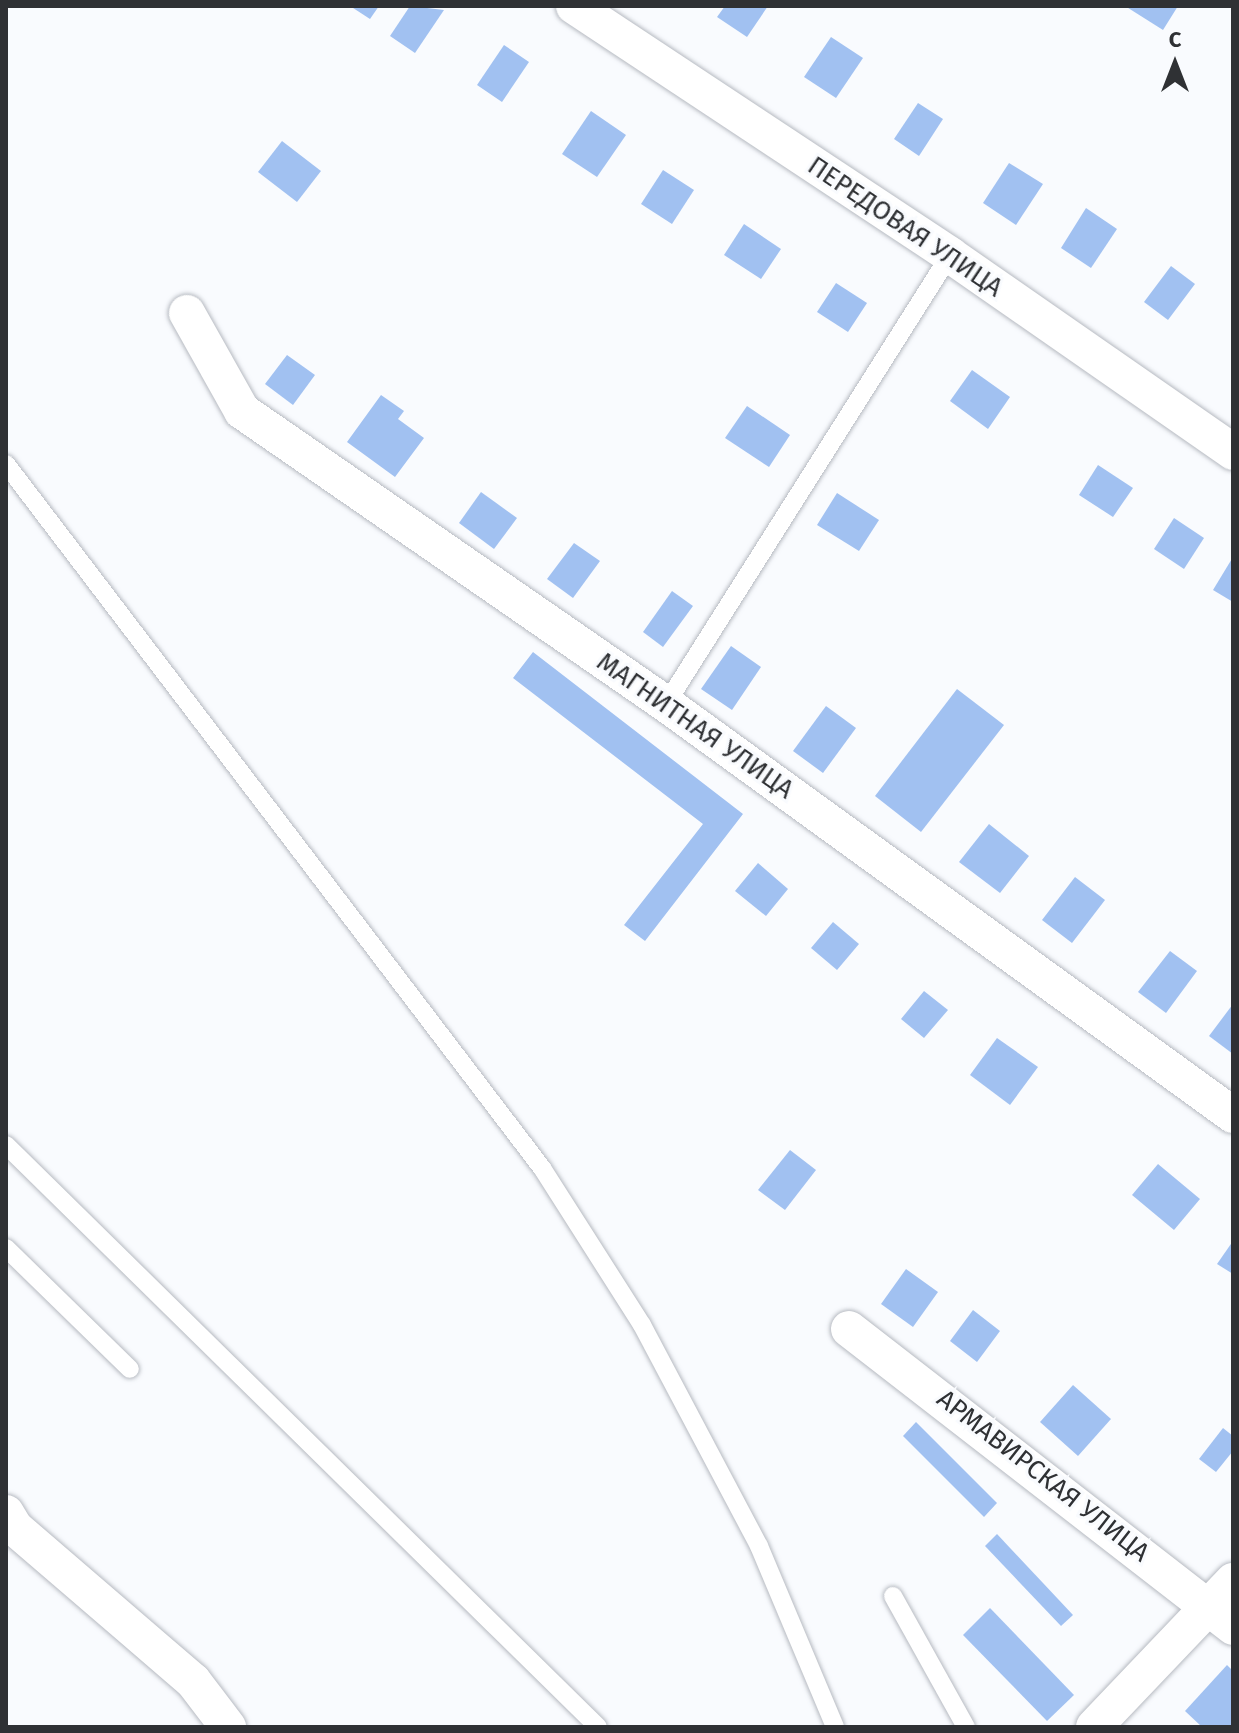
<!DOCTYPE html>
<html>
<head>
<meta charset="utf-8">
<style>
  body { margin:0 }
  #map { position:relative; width:1239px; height:1733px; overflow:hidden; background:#f9fbfe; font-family:"Fira Sans",sans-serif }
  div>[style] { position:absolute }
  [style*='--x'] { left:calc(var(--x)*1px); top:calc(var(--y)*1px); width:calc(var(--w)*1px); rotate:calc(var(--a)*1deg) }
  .building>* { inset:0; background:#a1c1f1 }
  .roads { filter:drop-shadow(0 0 2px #b6bac1) drop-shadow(0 0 2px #b6bac1) }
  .service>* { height:18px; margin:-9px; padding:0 9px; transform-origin:9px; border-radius:9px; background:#fff }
  .minor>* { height:36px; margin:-18px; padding:0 18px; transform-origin:18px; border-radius:18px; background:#fff }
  span { translate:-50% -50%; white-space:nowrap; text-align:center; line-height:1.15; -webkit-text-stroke:6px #f9fbfe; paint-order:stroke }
  .street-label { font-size:26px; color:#2f3134 }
  .frame { position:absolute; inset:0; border:8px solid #2f3134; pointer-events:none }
  .north { position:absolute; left:1135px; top:24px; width:80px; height:80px; -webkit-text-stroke:6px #f9fbfe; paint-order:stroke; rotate:0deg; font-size:22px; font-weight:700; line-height:32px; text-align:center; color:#2f3134 }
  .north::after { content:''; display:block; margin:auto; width:28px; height:36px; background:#2f3134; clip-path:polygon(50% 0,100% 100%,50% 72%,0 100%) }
</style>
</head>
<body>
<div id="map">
  <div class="building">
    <div style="clip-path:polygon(350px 6px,379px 6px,370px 19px)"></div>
    <div style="clip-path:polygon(410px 6px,444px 10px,415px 53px,390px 36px)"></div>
    <div style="clip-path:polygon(725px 6px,768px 6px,747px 37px,717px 17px)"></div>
    <div style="clip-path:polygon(1125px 6px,1178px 6px,1163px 30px)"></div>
    <div style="clip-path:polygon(831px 37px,863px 58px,836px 98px,804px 77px)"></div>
    <div style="clip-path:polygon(504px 45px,529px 62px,502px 102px,477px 85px)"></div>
    <div style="clip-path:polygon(918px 103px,943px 119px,919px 156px,894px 139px)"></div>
    <div style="clip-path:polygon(591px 111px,626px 135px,597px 177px,562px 154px)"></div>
    <div style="clip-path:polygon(282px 141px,321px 171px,297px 202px,258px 172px)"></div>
    <div style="clip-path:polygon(1009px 163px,1043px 184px,1016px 225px,983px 203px)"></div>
    <div style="clip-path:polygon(663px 170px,694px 190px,672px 224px,641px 204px)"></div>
    <div style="clip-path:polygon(1086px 208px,1117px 229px,1091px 268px,1061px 248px)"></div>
    <div style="clip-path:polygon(744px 224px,781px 249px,761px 279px,724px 255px)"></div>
    <div style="clip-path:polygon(1171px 266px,1195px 284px,1168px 320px,1144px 302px)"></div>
    <div style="clip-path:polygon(836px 283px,867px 303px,848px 332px,817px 312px)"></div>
    <div style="clip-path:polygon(287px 355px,315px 375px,293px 405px,265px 384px)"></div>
    <div style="clip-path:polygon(972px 370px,1010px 397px,988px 429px,950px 401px)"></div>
    <div style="clip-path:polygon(381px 395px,404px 411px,398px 419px,424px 438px,395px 477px,347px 442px)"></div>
    <div style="clip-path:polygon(747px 406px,790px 435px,769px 467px,725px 438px)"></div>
    <div style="clip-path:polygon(1098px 465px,1133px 488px,1113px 517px,1079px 495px)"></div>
    <div style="clip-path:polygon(481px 492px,517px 518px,494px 549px,459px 523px)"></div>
    <div style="clip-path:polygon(837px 493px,879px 520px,859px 551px,817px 525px)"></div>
    <div style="clip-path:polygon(1174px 518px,1204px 538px,1184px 569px,1154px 549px)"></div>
    <div style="clip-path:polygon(574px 543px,600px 561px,573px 598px,547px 579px)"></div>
    <div style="clip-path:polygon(1233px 557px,1233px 602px,1213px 590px)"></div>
    <div style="clip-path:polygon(672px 591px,693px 606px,663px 647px,643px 632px)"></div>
    <div style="clip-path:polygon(731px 646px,761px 667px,732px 710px,701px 689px)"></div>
    <div style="clip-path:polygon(533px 652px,743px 814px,645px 941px,624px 925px,703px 824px,513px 678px)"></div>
    <div style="clip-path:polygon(957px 689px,1004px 725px,921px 832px,875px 796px)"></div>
    <div style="clip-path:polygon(826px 706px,856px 728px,823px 773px,793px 751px)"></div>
    <div style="clip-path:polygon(989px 824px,1029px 856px,1000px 893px,959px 862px)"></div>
    <div style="clip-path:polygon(758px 863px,788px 889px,766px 916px,735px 891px)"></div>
    <div style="clip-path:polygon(1075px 877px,1105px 900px,1072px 943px,1042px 920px)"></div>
    <div style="clip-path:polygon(833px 922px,859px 944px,837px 970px,811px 948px)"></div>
    <div style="clip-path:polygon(1170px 951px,1197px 971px,1166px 1013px,1138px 992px)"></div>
    <div style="clip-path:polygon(924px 991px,948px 1010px,924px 1038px,901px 1019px)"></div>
    <div style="clip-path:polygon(1233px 1004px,1233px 1054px,1209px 1036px)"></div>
    <div style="clip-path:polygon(997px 1038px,1038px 1067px,1010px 1105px,970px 1075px)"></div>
    <div style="clip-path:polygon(790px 1150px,816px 1170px,785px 1210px,758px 1190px)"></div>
    <div style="clip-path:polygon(1158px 1164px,1200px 1199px,1174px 1230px,1132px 1195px)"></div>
    <div style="clip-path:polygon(1233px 1241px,1233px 1274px,1217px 1264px)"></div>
    <div style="clip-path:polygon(906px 1269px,938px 1292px,913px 1327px,881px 1304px)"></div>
    <div style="clip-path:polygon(973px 1310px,1000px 1331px,977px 1362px,950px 1341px)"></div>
    <div style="clip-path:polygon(1073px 1385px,1111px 1419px,1078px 1456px,1040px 1422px)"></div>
    <div style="clip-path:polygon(916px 1422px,997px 1503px,984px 1517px,903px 1436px)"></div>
    <div style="clip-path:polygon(1223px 1428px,1233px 1436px,1233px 1451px,1216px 1472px,1199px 1459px)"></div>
    <div style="clip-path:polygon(997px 1534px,1073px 1615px,1061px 1626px,985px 1546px)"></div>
    <div style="clip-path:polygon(990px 1608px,1074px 1695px,1047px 1721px,963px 1635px)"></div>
    <div style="clip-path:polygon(1227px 1665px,1233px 1671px,1233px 1727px,1202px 1727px,1185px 1711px)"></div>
  </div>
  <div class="roads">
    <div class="service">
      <div style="--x:6;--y:464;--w:885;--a:52.72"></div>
      <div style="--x:542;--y:1168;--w:186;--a:57.5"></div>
      <div style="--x:642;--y:1325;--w:250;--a:62.1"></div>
      <div style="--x:759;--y:1546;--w:196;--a:67.2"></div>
      <div style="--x:666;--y:704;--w:531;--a:-57.69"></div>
      <div style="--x:6;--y:1145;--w:830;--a:44.51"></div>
      <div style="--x:6;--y:1248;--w:173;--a:44.3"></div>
      <div style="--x:893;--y:1596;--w:150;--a:60.9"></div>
    </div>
    <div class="minor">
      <div style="--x:574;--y:6;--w:451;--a:33.5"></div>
      <div style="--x:950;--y:255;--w:345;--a:34.8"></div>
      <div style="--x:187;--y:313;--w:112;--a:60.7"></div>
      <div style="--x:242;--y:411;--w:515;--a:34.65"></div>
      <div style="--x:666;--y:704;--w:700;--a:35.94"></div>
      <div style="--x:849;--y:1329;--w:486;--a:37.8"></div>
      <div style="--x:6;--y:1513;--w:17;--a:59"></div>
      <div style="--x:15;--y:1528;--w:235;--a:40.7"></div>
      <div style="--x:193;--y:1681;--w:58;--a:52.7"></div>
      <div style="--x:1094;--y:1727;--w:202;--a:-46.4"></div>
    </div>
  </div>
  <div class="street-label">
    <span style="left:905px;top:227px;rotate:34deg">ПЕРЕДОВАЯ УЛИЦА</span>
    <span style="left:695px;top:726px;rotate:35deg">МАГНИТНАЯ УЛИЦА</span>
    <span style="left:1043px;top:1476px;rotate:38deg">АРМАВИРСКАЯ УЛИЦА</span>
  </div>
  <div class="frame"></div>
  <div class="north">С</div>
</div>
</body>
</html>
